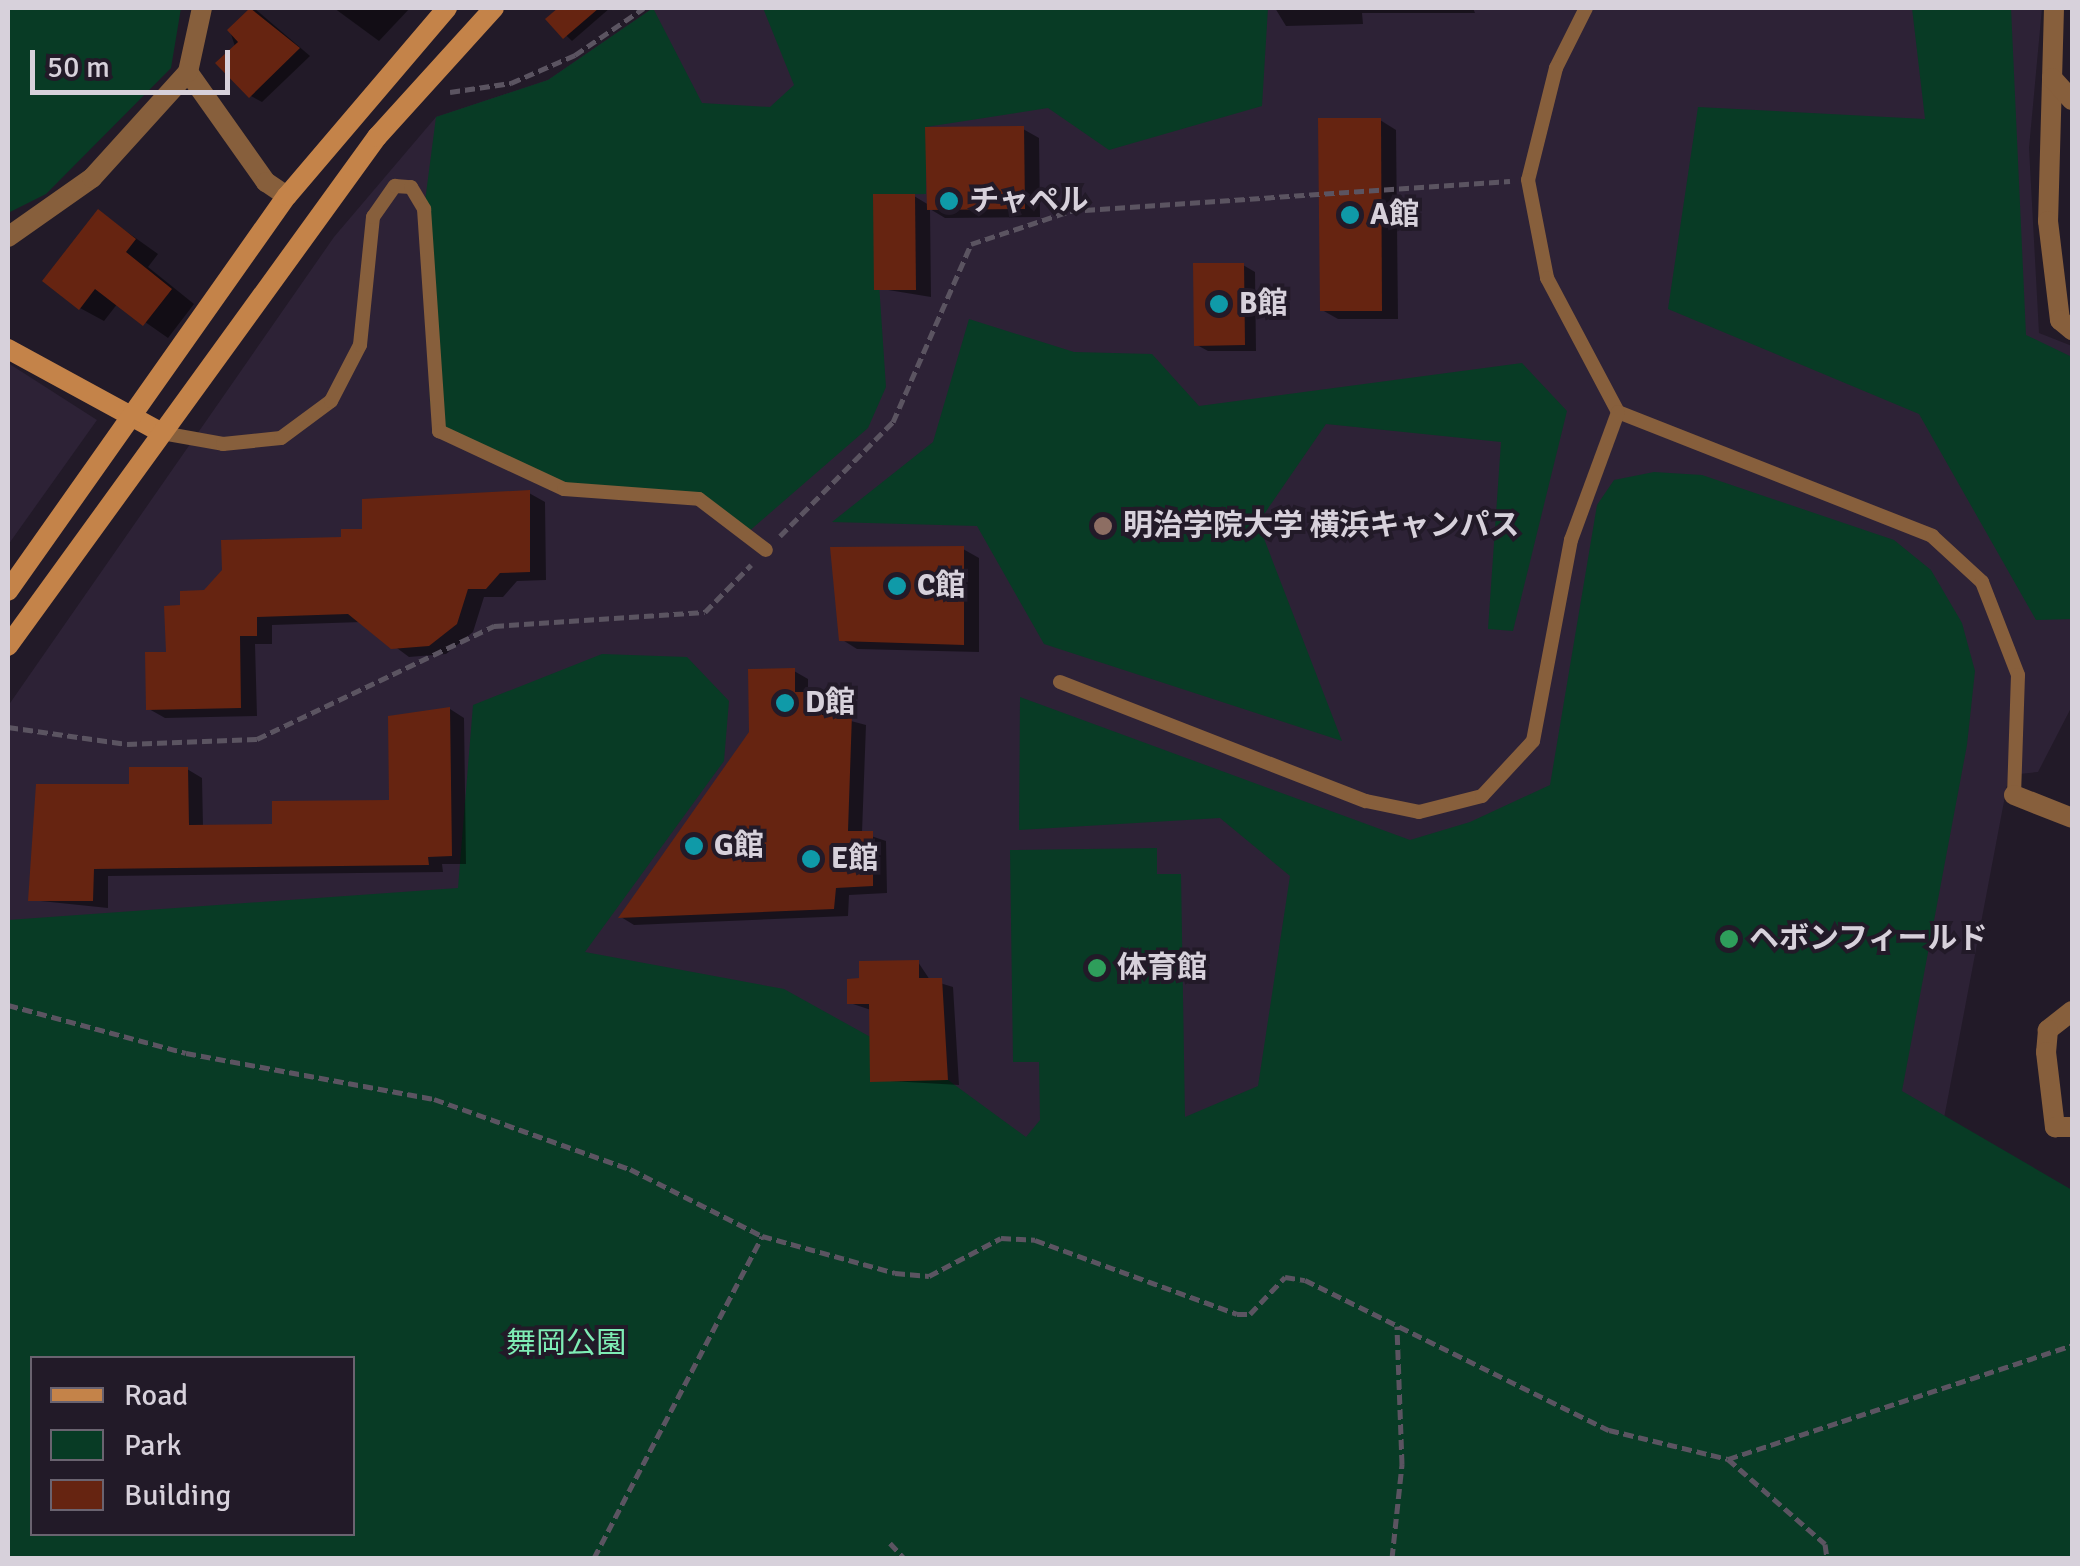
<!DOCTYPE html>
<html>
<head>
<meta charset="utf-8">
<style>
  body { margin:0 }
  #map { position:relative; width:2080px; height:1566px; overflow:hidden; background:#221a28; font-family:Signika,"Noto Sans JP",sans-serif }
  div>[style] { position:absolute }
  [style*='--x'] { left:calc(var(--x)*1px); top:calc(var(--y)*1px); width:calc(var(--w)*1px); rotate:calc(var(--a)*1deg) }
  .built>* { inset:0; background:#2d2236 }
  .green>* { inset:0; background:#083b25 }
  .shadow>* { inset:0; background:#0007 }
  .building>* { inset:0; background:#662411 }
  .path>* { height:5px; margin-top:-2.5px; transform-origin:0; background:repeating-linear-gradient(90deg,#5b5461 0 10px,transparent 0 15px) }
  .lane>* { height:14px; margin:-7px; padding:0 7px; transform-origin:7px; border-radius:7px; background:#875f3c }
  .street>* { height:20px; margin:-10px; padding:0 10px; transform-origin:10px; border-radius:10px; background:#875f3c }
  .secondary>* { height:20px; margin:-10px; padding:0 10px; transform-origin:10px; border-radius:10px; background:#c48349 }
  .dots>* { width:28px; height:28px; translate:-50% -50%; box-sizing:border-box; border:5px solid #221a28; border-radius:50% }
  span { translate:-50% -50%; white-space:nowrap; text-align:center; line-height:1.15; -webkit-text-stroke:8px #221a28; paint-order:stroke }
  .poi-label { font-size:30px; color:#d7d1db; font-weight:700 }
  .left { translate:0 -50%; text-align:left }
  .park-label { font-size:30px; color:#7eedb5 }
  .frame { position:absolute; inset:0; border:10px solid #d7d1db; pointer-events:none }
  .legend { position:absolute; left:30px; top:1356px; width:325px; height:180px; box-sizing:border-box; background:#221a28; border:2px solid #6a6370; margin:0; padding:12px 18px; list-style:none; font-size:30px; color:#d7d1db }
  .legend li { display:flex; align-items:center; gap:20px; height:50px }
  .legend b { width:50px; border:2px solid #6a6370 }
  .scale { position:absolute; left:30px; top:50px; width:200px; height:45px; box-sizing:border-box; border:5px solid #d7d1db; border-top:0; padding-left:12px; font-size:30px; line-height:35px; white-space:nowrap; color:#d7d1db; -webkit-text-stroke:8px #221a28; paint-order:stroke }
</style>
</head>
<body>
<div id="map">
  <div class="built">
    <div style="clip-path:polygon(653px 8px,2042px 8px,2029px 148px,2039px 333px,2072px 346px,2072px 706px,2038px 772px,2009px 775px,1938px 1150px,1835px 1300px,8px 980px,8px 706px,334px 237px,436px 117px,548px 80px)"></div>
    <div style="clip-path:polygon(8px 363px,97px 420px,8px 545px)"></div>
  </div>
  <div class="green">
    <div style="clip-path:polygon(8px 8px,181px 8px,171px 68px,46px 194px,8px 213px)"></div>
    <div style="clip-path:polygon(653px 8px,702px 103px,770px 107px,794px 85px,763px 8px,1268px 8px,1262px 106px,1109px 150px,1048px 108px,926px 127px,926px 194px,873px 195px,886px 387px,868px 428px,747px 533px,699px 499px,564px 489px,439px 431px,430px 403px,424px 209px,436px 117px,548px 80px)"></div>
    <div style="clip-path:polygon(1912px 8px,2011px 8px,2026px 335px,2072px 357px,2072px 619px,2036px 620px,1919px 414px,1668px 309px,1698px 107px,1925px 119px)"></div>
    <div style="clip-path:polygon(969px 319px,1074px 352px,1152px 354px,1199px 406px,1522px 363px,1567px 411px,1513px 631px,1488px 629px,1501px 442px,1326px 424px,1258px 523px,1342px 741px,1044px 644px,977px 526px,832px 522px,933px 442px)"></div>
    <div style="clip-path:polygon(evenodd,1654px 472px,1702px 475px,1894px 540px,1931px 570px,1962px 623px,1975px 671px,1967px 745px,1902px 1091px,2072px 1190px,2072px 1558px,8px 1558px,8px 920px,458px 888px,473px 705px,602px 654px,687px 657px,729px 701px,724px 761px,585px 952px,784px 989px,948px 1080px,1026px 1137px,1040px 1120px,1039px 1062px,1013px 1062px,1010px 850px,1157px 848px,1157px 874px,1181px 874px,1185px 1117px,1258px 1086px,1290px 876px,1220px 818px,1019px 830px,1020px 697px,1410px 840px,1470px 822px,1550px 785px,1597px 505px,1614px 480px,1654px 472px,32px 1358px,352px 1358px,352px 1534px,32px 1534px,32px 1358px)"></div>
  </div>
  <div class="shadow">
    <div style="clip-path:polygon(254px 8px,310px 56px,262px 102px,251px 96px,230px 31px)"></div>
    <div style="clip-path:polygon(334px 8px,410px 8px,379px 41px)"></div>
    <div style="clip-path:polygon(560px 8px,610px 8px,572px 41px,549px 19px)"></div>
    <div style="clip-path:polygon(1275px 8px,1473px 8px,1475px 13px,1362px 13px,1363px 24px,1286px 26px)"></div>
    <div style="clip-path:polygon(1380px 120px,1396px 130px,1398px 319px,1338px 319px,1322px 310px)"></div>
    <div style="clip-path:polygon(1023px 129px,1039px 138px,1040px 217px,945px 218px,930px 209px,931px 297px,876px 288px,914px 196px,929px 205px)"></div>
    <div style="clip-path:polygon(99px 212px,158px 254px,148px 267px,194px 304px,168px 338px,118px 303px,104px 321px,80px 308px)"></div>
    <div style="clip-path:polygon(1243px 265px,1255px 272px,1256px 351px,1208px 351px,1197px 345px)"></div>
    <div style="clip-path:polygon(529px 493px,545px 502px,546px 580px,517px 581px,503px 597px,484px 597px,473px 632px,446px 654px,409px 657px,362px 622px,272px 625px,272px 644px,255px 644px,257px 716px,165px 718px,149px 709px,182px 608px,205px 593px,364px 532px)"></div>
    <div style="clip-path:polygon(963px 549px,979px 558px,979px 652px,857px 649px,841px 639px)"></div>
    <div style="clip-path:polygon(794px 671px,808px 679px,808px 695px,836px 703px,836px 717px,866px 725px,862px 833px,886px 841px,887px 893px,849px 895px,848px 916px,634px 925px,621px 917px)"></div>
    <div style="clip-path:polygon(450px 709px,464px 718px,466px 864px,442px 864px,443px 872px,108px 876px,108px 908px,31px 900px,38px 786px,132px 786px,187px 769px,202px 778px,203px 827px,274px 826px,392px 802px)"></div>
    <div style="clip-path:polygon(918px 962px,930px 980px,953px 987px,959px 1085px,873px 1080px,871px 1010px,850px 1003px)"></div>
  </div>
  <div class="building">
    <div style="clip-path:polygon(250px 8px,300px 48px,249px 98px,215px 63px,238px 42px,227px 30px)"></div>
    <div style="clip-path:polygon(558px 8px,599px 8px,563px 39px,545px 19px)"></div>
    <div style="clip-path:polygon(1318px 118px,1381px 118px,1382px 311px,1320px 311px)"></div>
    <div style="clip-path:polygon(1024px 126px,1025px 209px,927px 210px,925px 127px)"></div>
    <div style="clip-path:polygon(873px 194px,915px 194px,916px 290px,874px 290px)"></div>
    <div style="clip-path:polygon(98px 209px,136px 239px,126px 252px,172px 289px,143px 326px,95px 289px,79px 310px,42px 281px)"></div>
    <div style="clip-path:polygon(1193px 263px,1244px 263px,1245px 345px,1194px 346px)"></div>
    <div style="clip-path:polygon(530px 490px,530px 572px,500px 573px,486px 589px,468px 589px,457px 624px,429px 646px,391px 649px,348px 614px,257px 617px,257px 636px,240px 636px,241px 708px,146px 710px,145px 652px,166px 652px,164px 606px,180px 605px,180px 591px,204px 590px,222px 570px,221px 540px,341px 537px,341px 529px,362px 529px,362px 499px)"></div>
    <div style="clip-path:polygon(964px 546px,964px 645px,839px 641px,830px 547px)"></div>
    <div style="clip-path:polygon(795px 668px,795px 692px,822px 692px,822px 715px,852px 714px,848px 831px,873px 831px,873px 886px,836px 888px,834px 909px,618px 918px,749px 732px,748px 669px)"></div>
    <div style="clip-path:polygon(450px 707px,452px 856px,428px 857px,429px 865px,94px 869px,93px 901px,28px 901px,36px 784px,129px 784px,129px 767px,188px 767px,189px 825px,272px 824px,272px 801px,389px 800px,388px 716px)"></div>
    <div style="clip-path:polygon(919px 960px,919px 978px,942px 978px,948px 1080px,870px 1082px,869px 1004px,847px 1004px,847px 979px,859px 978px,859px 961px)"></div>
  </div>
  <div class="path">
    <div style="--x:450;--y:92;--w:62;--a:-8.4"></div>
    <div style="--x:511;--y:83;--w:70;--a:-23.6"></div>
    <div style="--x:575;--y:55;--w:83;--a:-34.3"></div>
    <div style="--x:780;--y:536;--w:161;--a:-45.3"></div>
    <div style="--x:893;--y:422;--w:194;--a:-66.3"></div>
    <div style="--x:971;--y:244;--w:104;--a:-18.4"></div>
    <div style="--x:1070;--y:211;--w:441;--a:-3.9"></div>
    <div style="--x:8;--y:727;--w:120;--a:8.1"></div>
    <div style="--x:127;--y:744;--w:130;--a:-2.2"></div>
    <div style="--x:257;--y:739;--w:263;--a:-25.5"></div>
    <div style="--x:494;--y:626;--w:211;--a:-3.8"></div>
    <div style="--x:705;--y:612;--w:66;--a:-45.6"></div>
    <div style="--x:8;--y:1005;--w:184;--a:15.1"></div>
    <div style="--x:186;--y:1053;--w:252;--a:10.5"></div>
    <div style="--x:434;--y:1099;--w:208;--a:19.7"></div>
    <div style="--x:630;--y:1169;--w:148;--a:26.9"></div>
    <div style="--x:762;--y:1236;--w:138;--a:15.5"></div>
    <div style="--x:895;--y:1273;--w:34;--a:5"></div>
    <div style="--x:929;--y:1276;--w:81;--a:-27.8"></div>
    <div style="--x:1001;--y:1238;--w:34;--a:3"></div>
    <div style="--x:1035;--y:1240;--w:215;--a:20.1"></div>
    <div style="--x:1237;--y:1314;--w:13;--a:0"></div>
    <div style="--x:1250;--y:1314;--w:51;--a:-46.6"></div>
    <div style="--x:1285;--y:1277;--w:20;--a:9"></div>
    <div style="--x:1305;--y:1280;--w:339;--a:26.3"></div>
    <div style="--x:1609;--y:1430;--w:122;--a:13.7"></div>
    <div style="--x:1728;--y:1459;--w:129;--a:41.2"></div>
    <div style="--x:1825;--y:1544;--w:14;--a:82"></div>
    <div style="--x:1728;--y:1459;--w:362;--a:-18.3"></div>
    <div style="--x:890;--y:1543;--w:21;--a:47"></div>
    <div style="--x:594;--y:1558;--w:363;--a:-62.4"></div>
    <div style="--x:1392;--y:1558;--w:95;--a:-83.9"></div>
    <div style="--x:1402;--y:1464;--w:138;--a:-92.1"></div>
  </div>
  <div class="lane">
    <div style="--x:1586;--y:8;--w:67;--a:116.6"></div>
    <div style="--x:1556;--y:68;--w:115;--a:104"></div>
    <div style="--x:1528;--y:180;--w:100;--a:79"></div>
    <div style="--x:1547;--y:278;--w:152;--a:62.1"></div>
    <div style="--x:1618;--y:412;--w:338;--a:21.5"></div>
    <div style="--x:1932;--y:536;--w:68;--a:42.6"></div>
    <div style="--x:1982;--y:582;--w:100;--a:68.8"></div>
    <div style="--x:2018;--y:675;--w:120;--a:91.9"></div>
    <div style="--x:162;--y:433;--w:62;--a:10.2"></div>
    <div style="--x:223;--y:444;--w:58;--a:-5.9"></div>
    <div style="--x:281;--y:438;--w:62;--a:-36.5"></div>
    <div style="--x:331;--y:401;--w:63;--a:-62.6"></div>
    <div style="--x:360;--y:345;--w:129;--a:-84.2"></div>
    <div style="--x:373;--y:217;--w:38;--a:-55"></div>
    <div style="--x:395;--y:186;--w:16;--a:4"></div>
    <div style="--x:411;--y:187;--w:26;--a:59"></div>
    <div style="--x:424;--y:209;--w:223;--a:86.1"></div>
    <div style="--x:439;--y:431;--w:138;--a:24.9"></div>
    <div style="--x:564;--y:489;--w:135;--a:4.2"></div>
    <div style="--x:699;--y:499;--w:84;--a:37.3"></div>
    <div style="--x:1060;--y:682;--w:328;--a:21.3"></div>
    <div style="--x:1366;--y:801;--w:54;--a:11.7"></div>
    <div style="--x:1419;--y:812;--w:65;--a:-14.3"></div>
    <div style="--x:1482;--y:796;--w:75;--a:-47.2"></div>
    <div style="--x:1533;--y:741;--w:205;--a:-79.3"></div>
    <div style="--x:1571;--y:540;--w:136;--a:-69.8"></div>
  </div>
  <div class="street">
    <div style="--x:2054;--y:8;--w:213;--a:91.6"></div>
    <div style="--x:2048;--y:221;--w:100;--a:83.1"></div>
    <div style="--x:2060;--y:320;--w:16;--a:40"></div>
    <div style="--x:188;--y:72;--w:135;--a:54.7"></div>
    <div style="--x:266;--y:182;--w:25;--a:34"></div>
    <div style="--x:2052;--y:78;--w:30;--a:48"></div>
    <div style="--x:8;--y:237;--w:103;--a:-35.1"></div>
    <div style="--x:92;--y:178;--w:143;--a:-47.8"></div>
    <div style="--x:188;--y:72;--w:66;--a:-77.7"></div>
    <div style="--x:2014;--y:795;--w:62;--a:21.6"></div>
    <div style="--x:2072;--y:1011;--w:31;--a:142"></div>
    <div style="--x:2048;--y:1030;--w:22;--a:95"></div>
    <div style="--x:2046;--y:1052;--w:76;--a:83.2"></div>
    <div style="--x:2055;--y:1127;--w:17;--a:0"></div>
  </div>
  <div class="secondary">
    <div style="--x:8;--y:349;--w:175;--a:28.6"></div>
    <div style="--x:8;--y:591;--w:484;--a:-54.8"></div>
    <div style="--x:287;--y:196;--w:247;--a:-49.6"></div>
    <div style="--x:8;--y:646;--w:629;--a:-54.06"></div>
    <div style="--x:377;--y:137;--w:174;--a:-47.8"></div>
  </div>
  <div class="dots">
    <div style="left:949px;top:201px;background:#0f9aa8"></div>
    <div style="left:1350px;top:215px;background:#0f9aa8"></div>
    <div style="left:1219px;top:304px;background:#0f9aa8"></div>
    <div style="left:1103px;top:526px;background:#8d6e63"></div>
    <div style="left:897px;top:586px;background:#0f9aa8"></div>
    <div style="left:785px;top:703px;background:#0f9aa8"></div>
    <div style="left:694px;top:846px;background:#0f9aa8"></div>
    <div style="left:811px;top:859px;background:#0f9aa8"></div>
    <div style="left:1729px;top:939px;background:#2e9e5b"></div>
    <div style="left:1097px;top:968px;background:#2e9e5b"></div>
  </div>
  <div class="poi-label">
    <span class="left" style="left:969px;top:201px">チャペル</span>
    <span class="left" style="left:1370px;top:215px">A館</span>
    <span class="left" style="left:1239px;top:304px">B館</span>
    <span class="left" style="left:1123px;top:526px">明治学院大学 横浜キャンパス</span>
    <span class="left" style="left:917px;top:586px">C館</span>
    <span class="left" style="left:805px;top:703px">D館</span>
    <span class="left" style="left:714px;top:846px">G館</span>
    <span class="left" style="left:831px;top:859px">E館</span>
    <span class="left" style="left:1749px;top:939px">ヘボンフィールド</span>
    <span class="left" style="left:1117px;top:968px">体育館</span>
  </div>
  <div class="park-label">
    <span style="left:566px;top:1344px">舞岡公園</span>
  </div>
  <div class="frame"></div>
  <ul class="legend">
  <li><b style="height:12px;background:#c48349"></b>Road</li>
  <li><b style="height:28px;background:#083b25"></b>Park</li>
  <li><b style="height:28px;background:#662411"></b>Building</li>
  </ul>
  <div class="scale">50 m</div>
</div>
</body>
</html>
